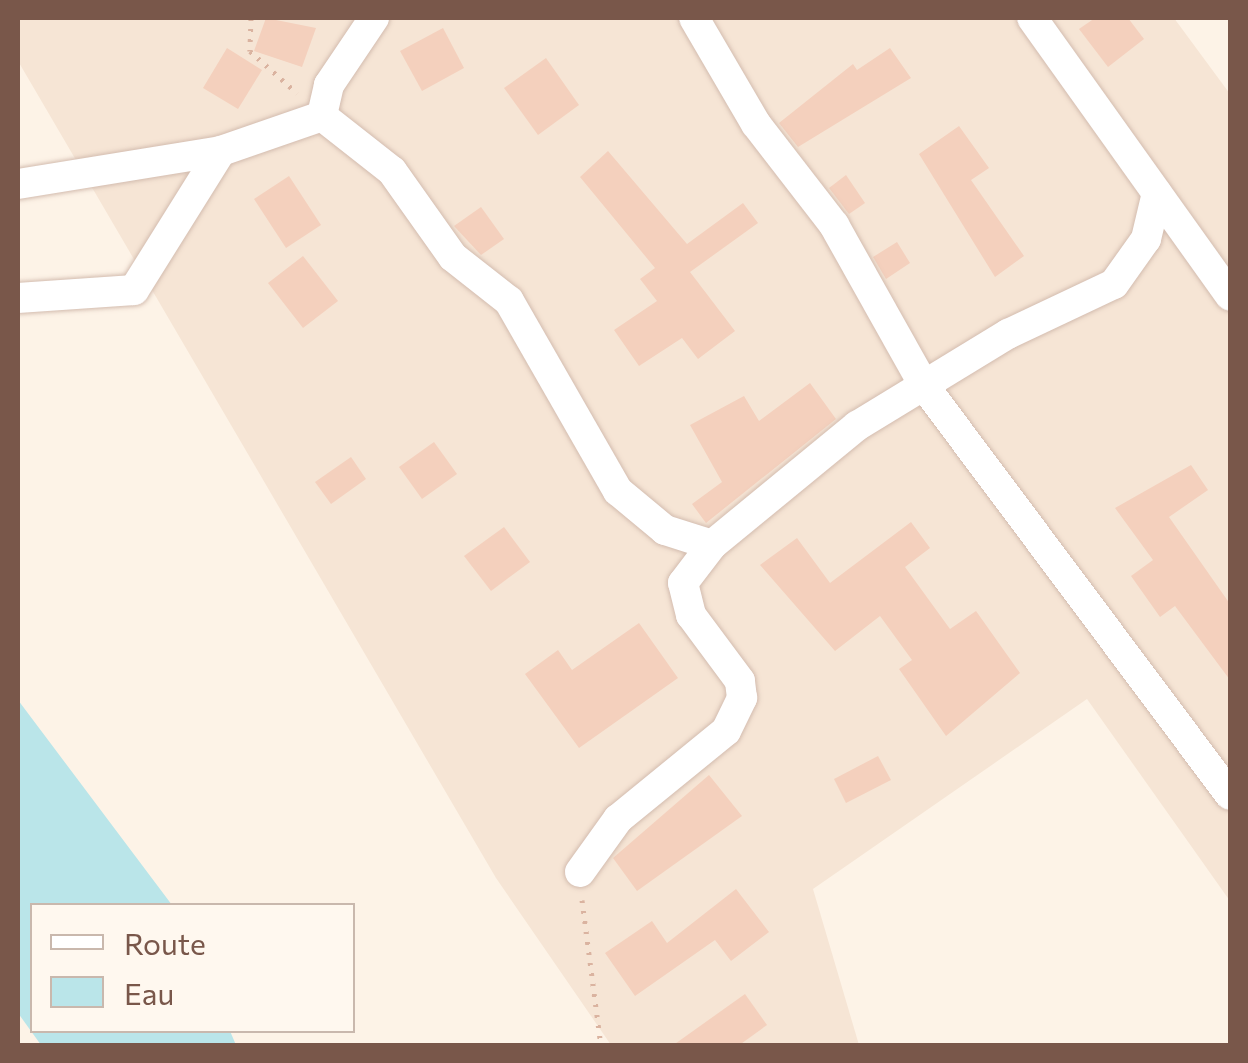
<!DOCTYPE html>
<html>
<head>
<meta charset="utf-8">
<style>
  body { margin:0 }
  #map { position:relative; width:1248px; height:1063px; overflow:hidden; background:#fdf3e7; font-family:Commissioner,sans-serif }
  div>[style] { position:absolute }
  [style*='--x'] { left:calc(var(--x)*1px); top:calc(var(--y)*1px); width:calc(var(--w)*1px); rotate:calc(var(--a)*1deg) }
  .residential>* { inset:0; background:#f6e5d5 }
  .water>* { inset:0; background:#bae5e9 }
  .building>* { inset:0; background:#f4d0bd }
  .path>* { height:5px; margin-top:-2.5px; transform-origin:0; background:repeating-linear-gradient(90deg,#dab3a0 0 2.5px,transparent 0 10.5px) }
  .roads { filter:drop-shadow(0 0 2px #d3bcaf) drop-shadow(0 0 2px #d3bcaf) }
  .street>* { height:30px; margin:-15px; padding:0 15px; transform-origin:15px; border-radius:15px; background:#fff }
  span { translate:-50% -50%; white-space:nowrap; text-align:center; line-height:1.15; -webkit-text-stroke:8px #fff8ef; paint-order:stroke }
  .frame { position:absolute; inset:0; border:20px solid #79574a; pointer-events:none }
  .legend { position:absolute; left:30px; top:903px; width:325px; height:130px; box-sizing:border-box; background:#fff8ef; border:2px solid #c9b8ad; margin:0; padding:12px 18px; list-style:none; font-size:30px; color:#79574a }
  .legend li { display:flex; align-items:center; gap:20px; height:50px }
  .legend b { width:50px; border:2px solid #c9b8ad }
</style>
</head>
<body>
<div id="map">
  <div class="residential">
    <div style="clip-path:polygon(18px 18px,1174px 18px,1230px 94px,1230px 901px,1087px 699px,813px 889px,859px 1045px,611px 1045px,496px 878px,18px 61px)"></div>
  </div>
  <div class="water">
    <div style="clip-path:polygon(18px 700px,172px 905px,32px 906px,32px 1030px,230px 1031px,236px 1045px,41px 1045px,18px 1013px)"></div>
  </div>
  <div class="building">
    <div style="clip-path:polygon(266px 18px,316px 28px,302px 67px,254px 51px)"></div>
    <div style="clip-path:polygon(1095px 18px,1128px 18px,1144px 39px,1108px 67px,1079px 29px)"></div>
    <div style="clip-path:polygon(443px 28px,464px 68px,422px 91px,400px 51px)"></div>
    <div style="clip-path:polygon(227px 48px,262px 70px,238px 109px,203px 88px)"></div>
    <div style="clip-path:polygon(890px 48px,911px 78px,798px 147px,779px 123px,853px 64px,857px 70px)"></div>
    <div style="clip-path:polygon(546px 58px,579px 105px,538px 135px,504px 88px)"></div>
    <div style="clip-path:polygon(959px 126px,989px 168px,971px 180px,1024px 256px,995px 277px,919px 154px)"></div>
    <div style="clip-path:polygon(608px 151px,687px 244px,743px 203px,758px 223px,690px 272px,735px 331px,698px 359px,682px 338px,639px 366px,614px 330px,657px 301px,640px 279px,655px 268px,580px 177px)"></div>
    <div style="clip-path:polygon(846px 175px,865px 203px,849px 214px,829px 188px)"></div>
    <div style="clip-path:polygon(289px 176px,321px 225px,286px 248px,254px 199px)"></div>
    <div style="clip-path:polygon(481px 207px,504px 239px,481px 255px,454px 226px)"></div>
    <div style="clip-path:polygon(897px 242px,910px 263px,886px 279px,873px 257px)"></div>
    <div style="clip-path:polygon(303px 256px,338px 301px,303px 328px,268px 283px)"></div>
    <div style="clip-path:polygon(810px 383px,836px 419px,706px 523px,692px 504px,722px 482px,690px 425px,744px 396px,759px 421px)"></div>
    <div style="clip-path:polygon(434px 442px,457px 474px,422px 499px,399px 467px)"></div>
    <div style="clip-path:polygon(351px 457px,366px 479px,331px 504px,315px 482px)"></div>
    <div style="clip-path:polygon(1191px 465px,1208px 490px,1169px 517px,1230px 604px,1230px 680px,1175px 606px,1160px 617px,1131px 576px,1153px 560px,1115px 508px)"></div>
    <div style="clip-path:polygon(911px 522px,930px 548px,905px 567px,950px 629px,976px 611px,1020px 673px,946px 736px,899px 669px,912px 660px,880px 616px,835px 651px,760px 565px,797px 538px,830px 583px)"></div>
    <div style="clip-path:polygon(504px 527px,530px 562px,491px 591px,464px 556px)"></div>
    <div style="clip-path:polygon(639px 623px,678px 678px,579px 748px,525px 674px,558px 650px,572px 670px)"></div>
    <div style="clip-path:polygon(878px 756px,891px 780px,846px 803px,834px 779px)"></div>
    <div style="clip-path:polygon(709px 775px,742px 816px,637px 891px,613px 858px)"></div>
    <div style="clip-path:polygon(736px 889px,769px 932px,731px 961px,715px 940px,635px 996px,605px 953px,652px 921px,667px 943px)"></div>
    <div style="clip-path:polygon(745px 994px,767px 1025px,738px 1046px,672px 1046px)"></div>
  </div>
  <div class="path">
    <div style="--x:251;--y:18;--w:33;--a:92"></div>
    <div style="--x:250;--y:51;--w:63;--a:41.8"></div>
    <div style="--x:582;--y:900;--w:147;--a:82.6"></div>
  </div>
  <div class="roads">
    <div class="street">
      <div style="--x:374;--y:18;--w:81;--a:123.9"></div>
      <div style="--x:329;--y:85;--w:32;--a:103"></div>
      <div style="--x:322;--y:116;--w:89;--a:38.2"></div>
      <div style="--x:392;--y:171;--w:105;--a:54.7"></div>
      <div style="--x:453;--y:257;--w:71;--a:38.2"></div>
      <div style="--x:509;--y:301;--w:219;--a:60.2"></div>
      <div style="--x:618;--y:491;--w:61;--a:39.7"></div>
      <div style="--x:665;--y:530;--w:49;--a:17.7"></div>
      <div style="--x:694;--y:18;--w:123;--a:59.7"></div>
      <div style="--x:756;--y:124;--w:128;--a:52.3"></div>
      <div style="--x:834;--y:225;--w:186;--a:60.7"></div>
      <div style="--x:925;--y:387;--w:509;--a:53.22"></div>
      <div style="--x:1032;--y:18;--w:341;--a:54.5"></div>
      <div style="--x:18;--y:184;--w:206;--a:-9.2"></div>
      <div style="--x:221;--y:151;--w:107;--a:-19.1"></div>
      <div style="--x:18;--y:298;--w:116;--a:-3.9"></div>
      <div style="--x:134;--y:290;--w:164;--a:-58"></div>
      <div style="--x:580;--y:872;--w:65;--a:-54.4"></div>
      <div style="--x:618;--y:819;--w:139;--a:-39.2"></div>
      <div style="--x:726;--y:731;--w:37;--a:-64"></div>
      <div style="--x:742;--y:698;--w:17;--a:-97"></div>
      <div style="--x:740;--y:681;--w:82;--a:-126.6"></div>
      <div style="--x:691;--y:615;--w:33;--a:-104"></div>
      <div style="--x:683;--y:583;--w:48;--a:-52.7"></div>
      <div style="--x:712;--y:545;--w:188;--a:-39.4"></div>
      <div style="--x:857;--y:426;--w:177;--a:-31.4"></div>
      <div style="--x:1008;--y:334;--w:117;--a:-25.3"></div>
      <div style="--x:1114;--y:284;--w:55;--a:-54.6"></div>
      <div style="--x:1146;--y:239;--w:47;--a:-76.6"></div>
    </div>
  </div>
  <div class="frame"></div>
  <ul class="legend">
  <li><b style="height:12px;background:#fff"></b>Route</li>
  <li><b style="height:28px;background:#bae5e9"></b>Eau</li>
  </ul>
</div>
</body>
</html>
